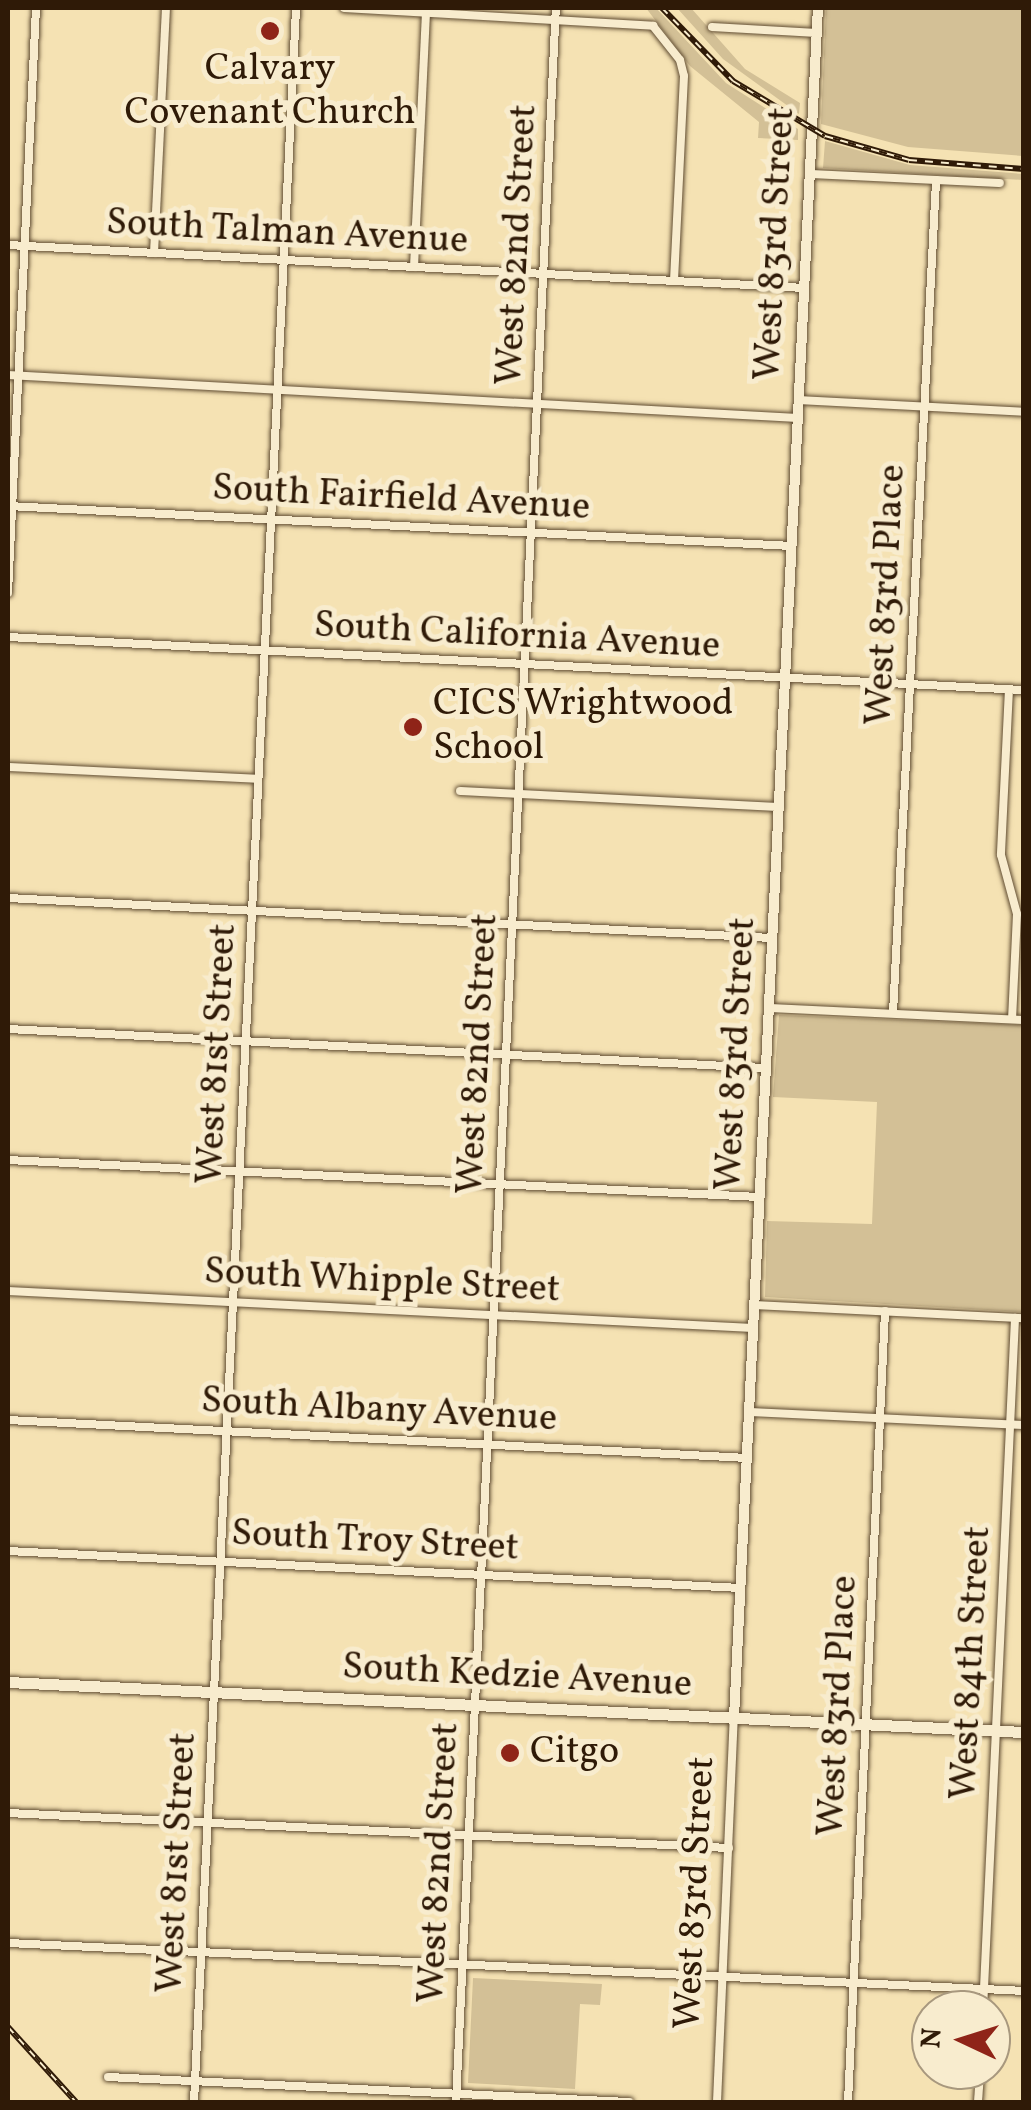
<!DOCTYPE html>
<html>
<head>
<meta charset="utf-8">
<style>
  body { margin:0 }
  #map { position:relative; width:1031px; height:2110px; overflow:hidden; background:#f5e2b3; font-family:Vollkorn,serif }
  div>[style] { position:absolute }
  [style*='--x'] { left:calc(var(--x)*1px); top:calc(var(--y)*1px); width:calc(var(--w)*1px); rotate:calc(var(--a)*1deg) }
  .green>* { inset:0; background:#d3c096 }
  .roads { filter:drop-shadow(0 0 2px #604c32) drop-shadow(0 0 2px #604c32) }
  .minor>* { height:8px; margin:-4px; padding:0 4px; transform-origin:4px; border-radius:4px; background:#f8ecce }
  .tertiary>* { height:10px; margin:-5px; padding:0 5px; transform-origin:5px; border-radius:5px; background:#f8ecce }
  .secondary>* { height:11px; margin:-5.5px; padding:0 5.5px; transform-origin:5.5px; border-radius:5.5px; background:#f8ecce }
  .rail>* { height:6px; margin-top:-3px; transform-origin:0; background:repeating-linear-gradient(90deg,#f8ecce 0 8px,#2f1a07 0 16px); box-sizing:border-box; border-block:2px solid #2f1a07 }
  .dots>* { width:28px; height:28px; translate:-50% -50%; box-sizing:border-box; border:5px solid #f8ecce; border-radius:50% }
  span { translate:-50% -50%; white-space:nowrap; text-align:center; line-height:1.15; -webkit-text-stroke:10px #f8ecce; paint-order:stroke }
  .poi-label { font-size:38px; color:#2f1a07 }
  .left { translate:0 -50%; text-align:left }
  .street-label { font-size:38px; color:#2f1a07 }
  .frame { position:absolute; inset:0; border:10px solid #2f1a07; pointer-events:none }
  .north { position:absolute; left:911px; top:1990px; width:100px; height:100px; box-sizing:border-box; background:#f8ecce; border:2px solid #a8987e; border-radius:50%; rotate:274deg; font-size:28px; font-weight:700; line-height:40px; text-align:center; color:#2f1a07 }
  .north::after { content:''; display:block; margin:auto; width:35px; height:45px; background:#8f2418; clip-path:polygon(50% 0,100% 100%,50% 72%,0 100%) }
</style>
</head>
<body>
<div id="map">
  <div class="green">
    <div style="clip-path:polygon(646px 8px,656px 8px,726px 83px,798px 129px,798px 140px,758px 138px,759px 122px,690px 66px)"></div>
    <div style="clip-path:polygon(677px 8px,691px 8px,745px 69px,800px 103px,799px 114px,723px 59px)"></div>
    <div style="clip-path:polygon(826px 8px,1023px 8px,1023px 156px,908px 147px,821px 124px)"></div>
    <div style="clip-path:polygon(825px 141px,910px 165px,1023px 174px,1023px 180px,823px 168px)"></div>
    <div style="clip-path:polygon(779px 1015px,1023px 1025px,1023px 1312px,765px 1297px,767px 1221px,872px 1224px,877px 1102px,773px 1097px)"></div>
    <div style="clip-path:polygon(473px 1978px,602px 1984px,600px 2005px,580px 2004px,575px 2089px,468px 2083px)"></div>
  </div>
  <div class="roads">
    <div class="minor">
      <div style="--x:344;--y:8;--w:310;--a:3.3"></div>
      <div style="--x:653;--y:26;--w:43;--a:51.5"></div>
      <div style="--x:680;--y:60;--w:16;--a:76"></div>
      <div style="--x:684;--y:76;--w:205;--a:92.8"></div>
      <div style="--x:712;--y:27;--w:105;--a:3.3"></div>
      <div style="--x:810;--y:174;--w:190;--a:2.7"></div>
      <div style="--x:8;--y:245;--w:797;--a:3.09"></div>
      <div style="--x:154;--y:253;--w:245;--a:-87.2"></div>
      <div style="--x:414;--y:267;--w:255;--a:-87.3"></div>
      <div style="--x:8;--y:375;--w:791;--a:3.12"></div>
      <div style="--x:798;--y:400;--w:226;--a:3"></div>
      <div style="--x:8;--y:506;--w:784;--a:2.92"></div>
      <div style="--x:8;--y:593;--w:586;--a:-87.26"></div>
      <div style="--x:8;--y:637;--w:1017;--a:2.99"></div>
      <div style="--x:1009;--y:689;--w:166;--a:92.8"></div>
      <div style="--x:1001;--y:855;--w:61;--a:74.8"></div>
      <div style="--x:1017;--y:914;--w:105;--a:92.7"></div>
      <div style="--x:8;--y:767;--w:250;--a:2.7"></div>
      <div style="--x:460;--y:791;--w:319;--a:2.9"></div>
      <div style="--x:8;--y:898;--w:765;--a:3"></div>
      <div style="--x:769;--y:1008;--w:255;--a:2.7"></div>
      <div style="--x:893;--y:1013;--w:834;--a:-87.04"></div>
      <div style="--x:8;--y:1029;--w:759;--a:2.95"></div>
      <div style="--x:8;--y:1160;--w:753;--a:2.82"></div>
      <div style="--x:8;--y:1291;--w:746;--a:2.84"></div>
      <div style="--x:754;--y:1305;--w:270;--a:2.8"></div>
      <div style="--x:749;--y:1412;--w:275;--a:2.7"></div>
      <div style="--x:8;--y:1420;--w:740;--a:2.94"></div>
      <div style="--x:8;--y:1551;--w:734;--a:2.89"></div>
      <div style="--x:8;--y:1813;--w:722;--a:2.78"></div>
      <div style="--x:8;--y:1943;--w:1017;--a:2.7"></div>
      <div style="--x:983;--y:2010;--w:693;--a:-87.35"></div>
      <div style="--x:108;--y:2077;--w:522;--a:2.75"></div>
      <div style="--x:194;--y:2102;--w:2096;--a:-87.21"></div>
      <div style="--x:456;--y:2102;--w:2096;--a:-87.27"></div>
      <div style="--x:717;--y:2102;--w:384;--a:-87.5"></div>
      <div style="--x:848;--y:2102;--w:792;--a:-87.32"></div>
      <div style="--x:978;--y:2102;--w:32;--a:-86"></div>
    </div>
    <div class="tertiary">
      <div style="--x:734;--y:1718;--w:1712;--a:-87.19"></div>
    </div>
    <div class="secondary">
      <div style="--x:8;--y:1682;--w:1017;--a:2.82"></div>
    </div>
  </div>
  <div class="rail">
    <div style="--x:662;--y:8;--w:102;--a:45.8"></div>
    <div style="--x:733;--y:81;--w:107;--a:30.9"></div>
    <div style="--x:825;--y:136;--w:87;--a:15.9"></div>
    <div style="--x:909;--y:160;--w:115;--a:4.5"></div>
    <div style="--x:8;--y:2027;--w:101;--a:47.8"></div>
  </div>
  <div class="dots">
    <div style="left:270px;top:31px;background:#8f2418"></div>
    <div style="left:413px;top:727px;background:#8f2418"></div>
    <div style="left:510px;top:1753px;background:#8f2418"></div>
  </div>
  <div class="poi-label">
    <span style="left:270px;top:92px">Calvary<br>Covenant Church</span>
    <span class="left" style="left:433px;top:727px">CICS Wrightwood<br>School</span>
    <span class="left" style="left:530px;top:1753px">Citgo</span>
  </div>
  <div class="street-label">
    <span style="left:287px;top:233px;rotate:3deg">South Talman Avenue</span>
    <span style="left:776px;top:244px;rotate:-87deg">West 83rd Street</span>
    <span style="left:518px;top:245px;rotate:-87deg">West 82nd Street</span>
    <span style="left:401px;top:499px;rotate:3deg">South Fairfield Avenue</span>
    <span style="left:887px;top:595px;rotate:-87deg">West 83rd Place</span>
    <span style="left:517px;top:637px;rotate:3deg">South California Avenue</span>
    <span style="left:218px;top:1054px;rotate:-87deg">West 81st Street</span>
    <span style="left:479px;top:1054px;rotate:-87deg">West 82nd Street</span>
    <span style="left:737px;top:1054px;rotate:-87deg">West 83rd Street</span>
    <span style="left:382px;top:1282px;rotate:3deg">South Whipple Street</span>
    <span style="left:379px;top:1411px;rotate:3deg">South Albany Avenue</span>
    <span style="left:375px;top:1542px;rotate:3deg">South Troy Street</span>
    <span style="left:972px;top:1663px;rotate:-87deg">West 84th Street</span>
    <span style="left:517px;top:1677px;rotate:3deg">South Kedzie Avenue</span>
    <span style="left:839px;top:1706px;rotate:-87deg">West 83rd Place</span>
    <span style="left:178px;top:1863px;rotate:-87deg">West 81st Street</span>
    <span style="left:440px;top:1863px;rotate:-87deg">West 82nd Street</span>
    <span style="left:696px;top:1893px;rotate:-87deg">West 83rd Street</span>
  </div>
  <div class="frame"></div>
  <div class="north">N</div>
</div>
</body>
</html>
